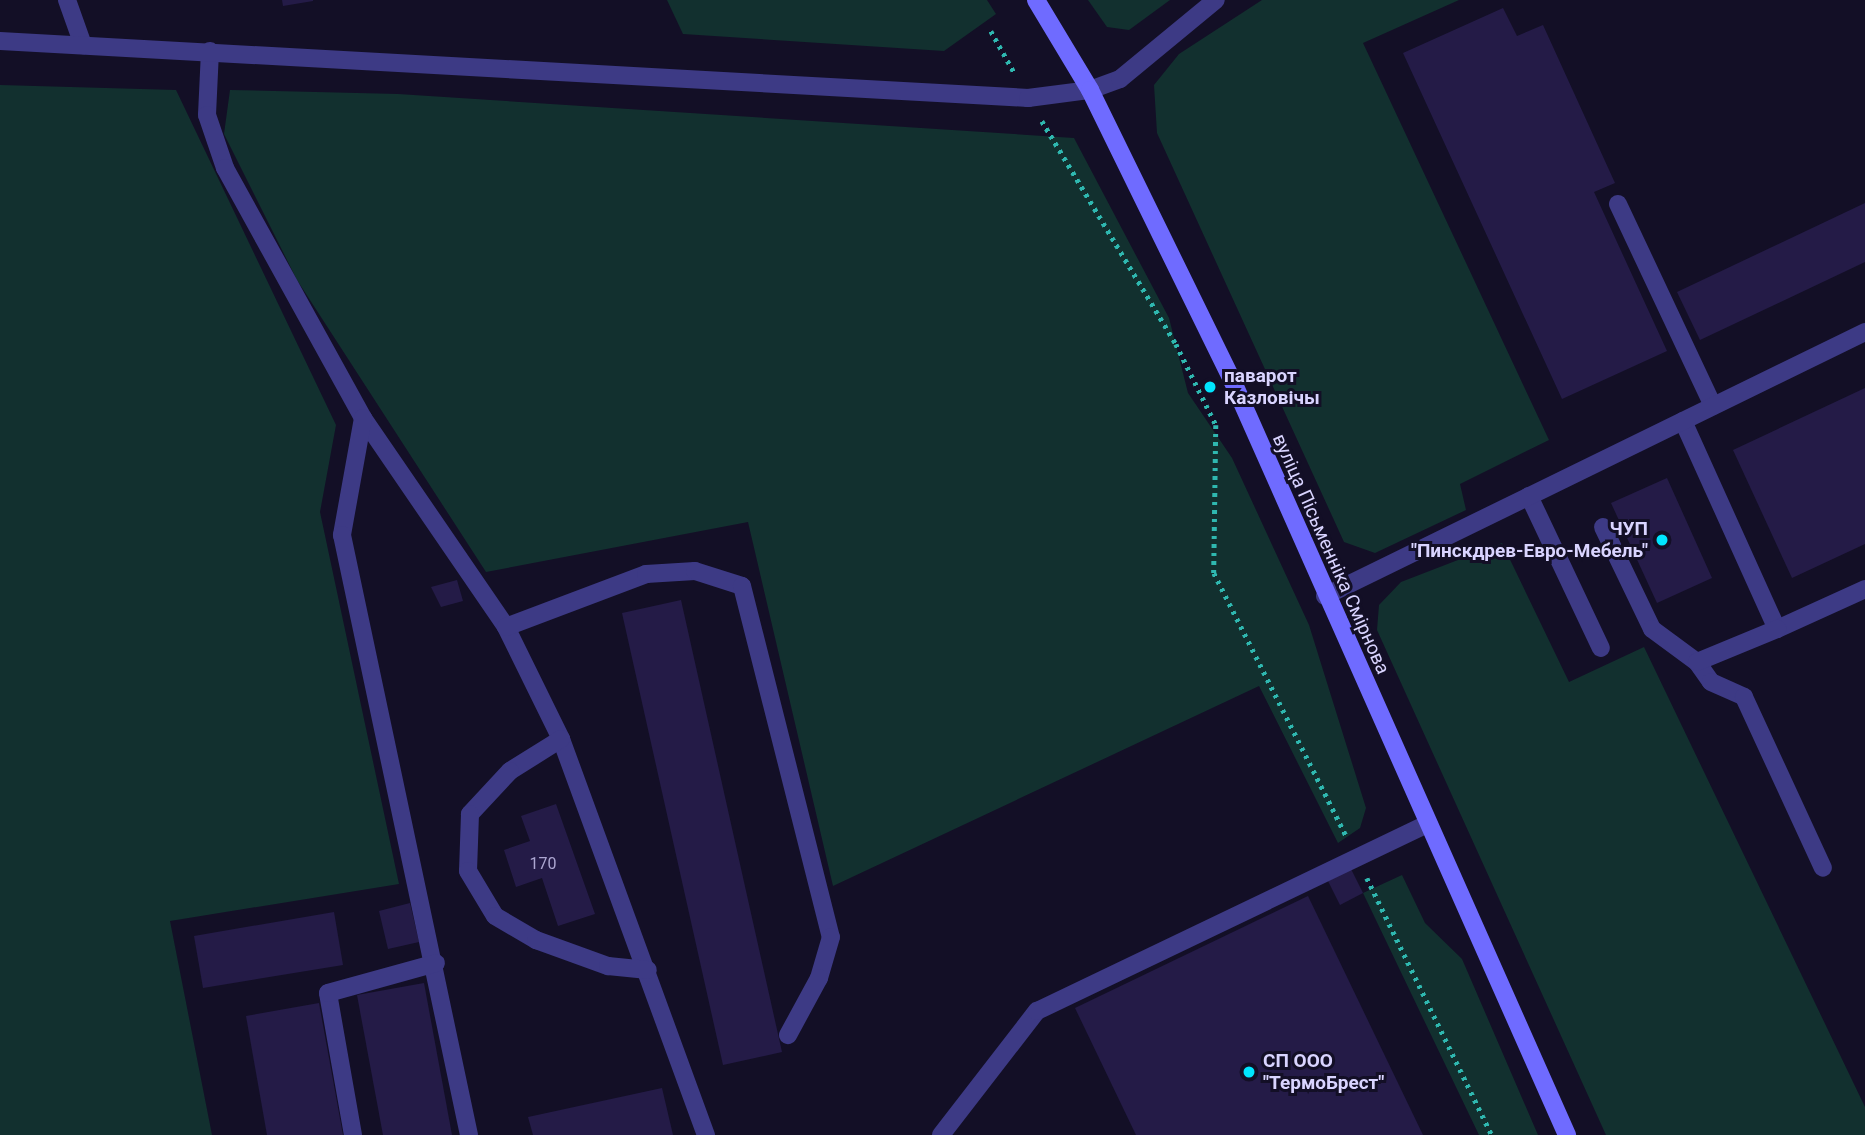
<!DOCTYPE html>
<html>
<head>
<meta charset="utf-8">
<style>
  body { margin:0 }
  #map { position:relative; width:1865px; height:1135px; overflow:hidden; background:#130f26; font-family:Roboto,sans-serif }
  div>[style] { position:absolute }
  [style*='--x'] { left:calc(var(--x)*1px); top:calc(var(--y)*1px); width:calc(var(--w)*1px); rotate:calc(var(--a)*1deg) }
  .green>* { inset:0; background:#12302f }
  .building>* { inset:0; background:#241b47 }
  .path>* { height:4.5px; margin-top:-2.25px; transform-origin:0; background:repeating-linear-gradient(90deg,#2fb8b0 0 3.5px,transparent 0 8.5px) }
  .lane>* { height:18px; margin:-9px; padding:0 9px; transform-origin:9px; border-radius:9px; background:#3d3a85 }
  .street>* { height:18px; margin:-9px; padding:0 9px; transform-origin:9px; border-radius:9px; background:#3d3a85 }
  .secondary>* { height:18px; margin:-9px; padding:0 9px; transform-origin:9px; border-radius:9px; background:#6f6bff }
  .dots>* { width:19px; height:19px; translate:-50% -50%; box-sizing:border-box; border:4px solid #130f26; border-radius:50% }
  span { translate:-50% -50%; white-space:nowrap; text-align:center; line-height:1.15; -webkit-text-stroke:6px #130f26; paint-order:stroke }
  .number-label { font-size:16px; color:#aca6d1 }
  .number-label span { -webkit-text-stroke-width:0 }
  .poi-label { font-size:19px; color:#d9d4ff; font-weight:700 }
  .left { translate:0 -50%; text-align:left }
  .right { translate:-100% -50%; text-align:right }
  .street-label { font-size:19px; color:#d9d4ff }
</style>
</head>
<body>
<div id="map">
  <div class="green">
    <div style="clip-path:polygon(667px 0,987px 0,996px 14px,944px 51px,683px 34px)"></div>
    <div style="clip-path:polygon(1088px 0,1170px 0,1129px 30px,1107px 27px)"></div>
    <div style="clip-path:polygon(1262px 0,1459px 0,1363px 43px,1549px 440px,1460px 484px,1466px 510px,1375px 553px,1344px 542px,1157px 133px,1154px 85px,1179px 54px)"></div>
    <div style="clip-path:polygon(0 85px,176px 90px,336px 425px,320px 512px,399px 884px,170px 921px,212px 1135px,0 1135px)"></div>
    <div style="clip-path:polygon(230px 90px,398px 94px,1074px 138px,1169px 318px,1188px 393px,1232px 458px,1309px 625px,1366px 808px,1360px 828px,1338px 843px,1259px 686px,833px 886px,748px 522px,486px 572px,297px 280px,224px 134px)"></div>
    <div style="clip-path:polygon(1502px 543px,1569px 682px,1644px 647px,1865px 1107px,1865px 1135px,1606px 1135px,1377px 630px,1379px 605px,1401px 582px)"></div>
    <div style="clip-path:polygon(1402px 875px,1425px 923px,1462px 959px,1538px 1135px,1479px 1135px,1363px 893px)"></div>
  </div>
  <div class="building">
    <div style="clip-path:polygon(282px 0,313px 0,313px 1px,283px 6px)"></div>
    <div style="clip-path:polygon(1503px 8px,1517px 36px,1543px 25px,1615px 183px,1594px 192px,1667px 351px,1562px 399px,1403px 53px)"></div>
    <div style="clip-path:polygon(1865px 203px,1865px 262px,1700px 340px,1677px 292px)"></div>
    <div style="clip-path:polygon(1865px 388px,1865px 544px,1792px 578px,1733px 450px)"></div>
    <div style="clip-path:polygon(1667px 478px,1712px 578px,1657px 603px,1611px 503px)"></div>
    <div style="clip-path:polygon(457px 580px,463px 601px,441px 607px,431px 587px)"></div>
    <div style="clip-path:polygon(681px 600px,782px 1052px,723px 1065px,622px 613px)"></div>
    <div style="clip-path:polygon(556px 804px,595px 914px,558px 926px,542px 878px,516px 887px,504px 850px,530px 841px,521px 816px)"></div>
    <div style="clip-path:polygon(1351px 869px,1363px 893px,1340px 905px,1328px 881px)"></div>
    <div style="clip-path:polygon(1308px 896px,1423px 1135px,1136px 1135px,1075px 1008px)"></div>
    <div style="clip-path:polygon(410px 903px,419px 942px,388px 949px,379px 911px)"></div>
    <div style="clip-path:polygon(334px 912px,343px 965px,203px 988px,194px 936px)"></div>
    <div style="clip-path:polygon(424px 983px,452px 1135px,383px 1135px,357px 995px)"></div>
    <div style="clip-path:polygon(319px 1003px,343px 1135px,267px 1135px,246px 1016px)"></div>
    <div style="clip-path:polygon(662px 1088px,673px 1135px,533px 1135px,528px 1117px)"></div>
  </div>
  <div class="path">
    <div style="--x:991;--y:31;--w:49;--a:60.8"></div>
    <div style="--x:1042;--y:121;--w:260;--a:59"></div>
    <div style="--x:1176;--y:344;--w:90;--a:63.7"></div>
    <div style="--x:1216;--y:425;--w:148;--a:90.8"></div>
    <div style="--x:1214;--y:573;--w:293;--a:63.3"></div>
    <div style="--x:1367;--y:878;--w:286;--a:64.1"></div>
  </div>
  <div class="lane">
    <div style="--x:67;--y:0;--w:48;--a:70.4"></div>
    <div style="--x:210;--y:51;--w:64;--a:92.7"></div>
    <div style="--x:207;--y:115;--w:56;--a:71.2"></div>
    <div style="--x:225;--y:168;--w:286;--a:61.1"></div>
    <div style="--x:363;--y:418;--w:253;--a:55.6"></div>
    <div style="--x:506;--y:627;--w:125;--a:63.8"></div>
    <div style="--x:561;--y:739;--w:422;--a:69.9"></div>
    <div style="--x:1618;--y:204;--w:223;--a:64.8"></div>
    <div style="--x:363;--y:418;--w:119;--a:100.2"></div>
    <div style="--x:342;--y:535;--w:613;--a:78.05"></div>
    <div style="--x:1683;--y:421;--w:228;--a:65.7"></div>
    <div style="--x:1777;--y:629;--w:97;--a:-24.4"></div>
    <div style="--x:1529;--y:496;--w:168;--a:64.7"></div>
    <div style="--x:1603;--y:527;--w:113;--a:64.3"></div>
    <div style="--x:1652;--y:629;--w:56;--a:36.3"></div>
    <div style="--x:1697;--y:662;--w:24;--a:55"></div>
    <div style="--x:1711;--y:682;--w:36;--a:24"></div>
    <div style="--x:1744;--y:697;--w:188;--a:65.2"></div>
    <div style="--x:1325;--y:596;--w:601;--a:-26.05"></div>
    <div style="--x:506;--y:627;--w:150;--a:-20.7"></div>
    <div style="--x:646;--y:574;--w:49;--a:-3.5"></div>
    <div style="--x:695;--y:571;--w:49;--a:17.7"></div>
    <div style="--x:742;--y:586;--w:362;--a:75.8"></div>
    <div style="--x:831;--y:937;--w:43;--a:106.3"></div>
    <div style="--x:819;--y:978;--w:65;--a:118.5"></div>
    <div style="--x:1697;--y:662;--w:87;--a:-22.4"></div>
    <div style="--x:561;--y:739;--w:60;--a:147.9"></div>
    <div style="--x:510;--y:771;--w:59;--a:132.9"></div>
    <div style="--x:470;--y:814;--w:57;--a:92"></div>
    <div style="--x:468;--y:871;--w:52;--a:59"></div>
    <div style="--x:495;--y:916;--w:48;--a:30.3"></div>
    <div style="--x:536;--y:940;--w:77;--a:19.9"></div>
    <div style="--x:608;--y:966;--w:40;--a:5.7"></div>
    <div style="--x:353;--y:1135;--w:144;--a:-100"></div>
    <div style="--x:328;--y:993;--w:112;--a:-15.5"></div>
    <div style="--x:941;--y:1135;--w:157;--a:-52.3"></div>
    <div style="--x:1037;--y:1011;--w:433;--a:-25.6"></div>
  </div>
  <div class="street">
    <div style="--x:0;--y:41;--w:1030;--a:3.17"></div>
    <div style="--x:1028;--y:98;--w:63;--a:-7.4"></div>
    <div style="--x:1090;--y:90;--w:32;--a:-20"></div>
    <div style="--x:1120;--y:79;--w:124;--a:-39.5"></div>
  </div>
  <div class="secondary">
    <div style="--x:1036;--y:0;--w:105;--a:59"></div>
    <div style="--x:1090;--y:90;--w:325;--a:63.9"></div>
    <div style="--x:1233;--y:382;--w:824;--a:66.08"></div>
  </div>
  <div class="dots">
    <div style="left:1210px;top:387px;background:#00e5ff"></div>
    <div style="left:1662px;top:540px;background:#00e5ff"></div>
    <div style="left:1249px;top:1072px;background:#00e5ff"></div>
  </div>
  <div class="number-label">
    <span style="left:543px;top:864px">170</span>
  </div>
  <div class="poi-label">
    <span class="left" style="left:1224px;top:387px">паварот<br>Казловічы</span>
    <span class="right" style="left:1648px;top:540px">ЧУП<br>"Пинскдрев-Евро-Мебель"</span>
    <span class="left" style="left:1263px;top:1072px">СП ООО<br>"ТермоБрест"</span>
  </div>
  <div class="street-label">
    <span style="left:1331px;top:554px;rotate:66deg">вуліца Пісьменніка Смірнова</span>
  </div>
</div>
</body>
</html>
